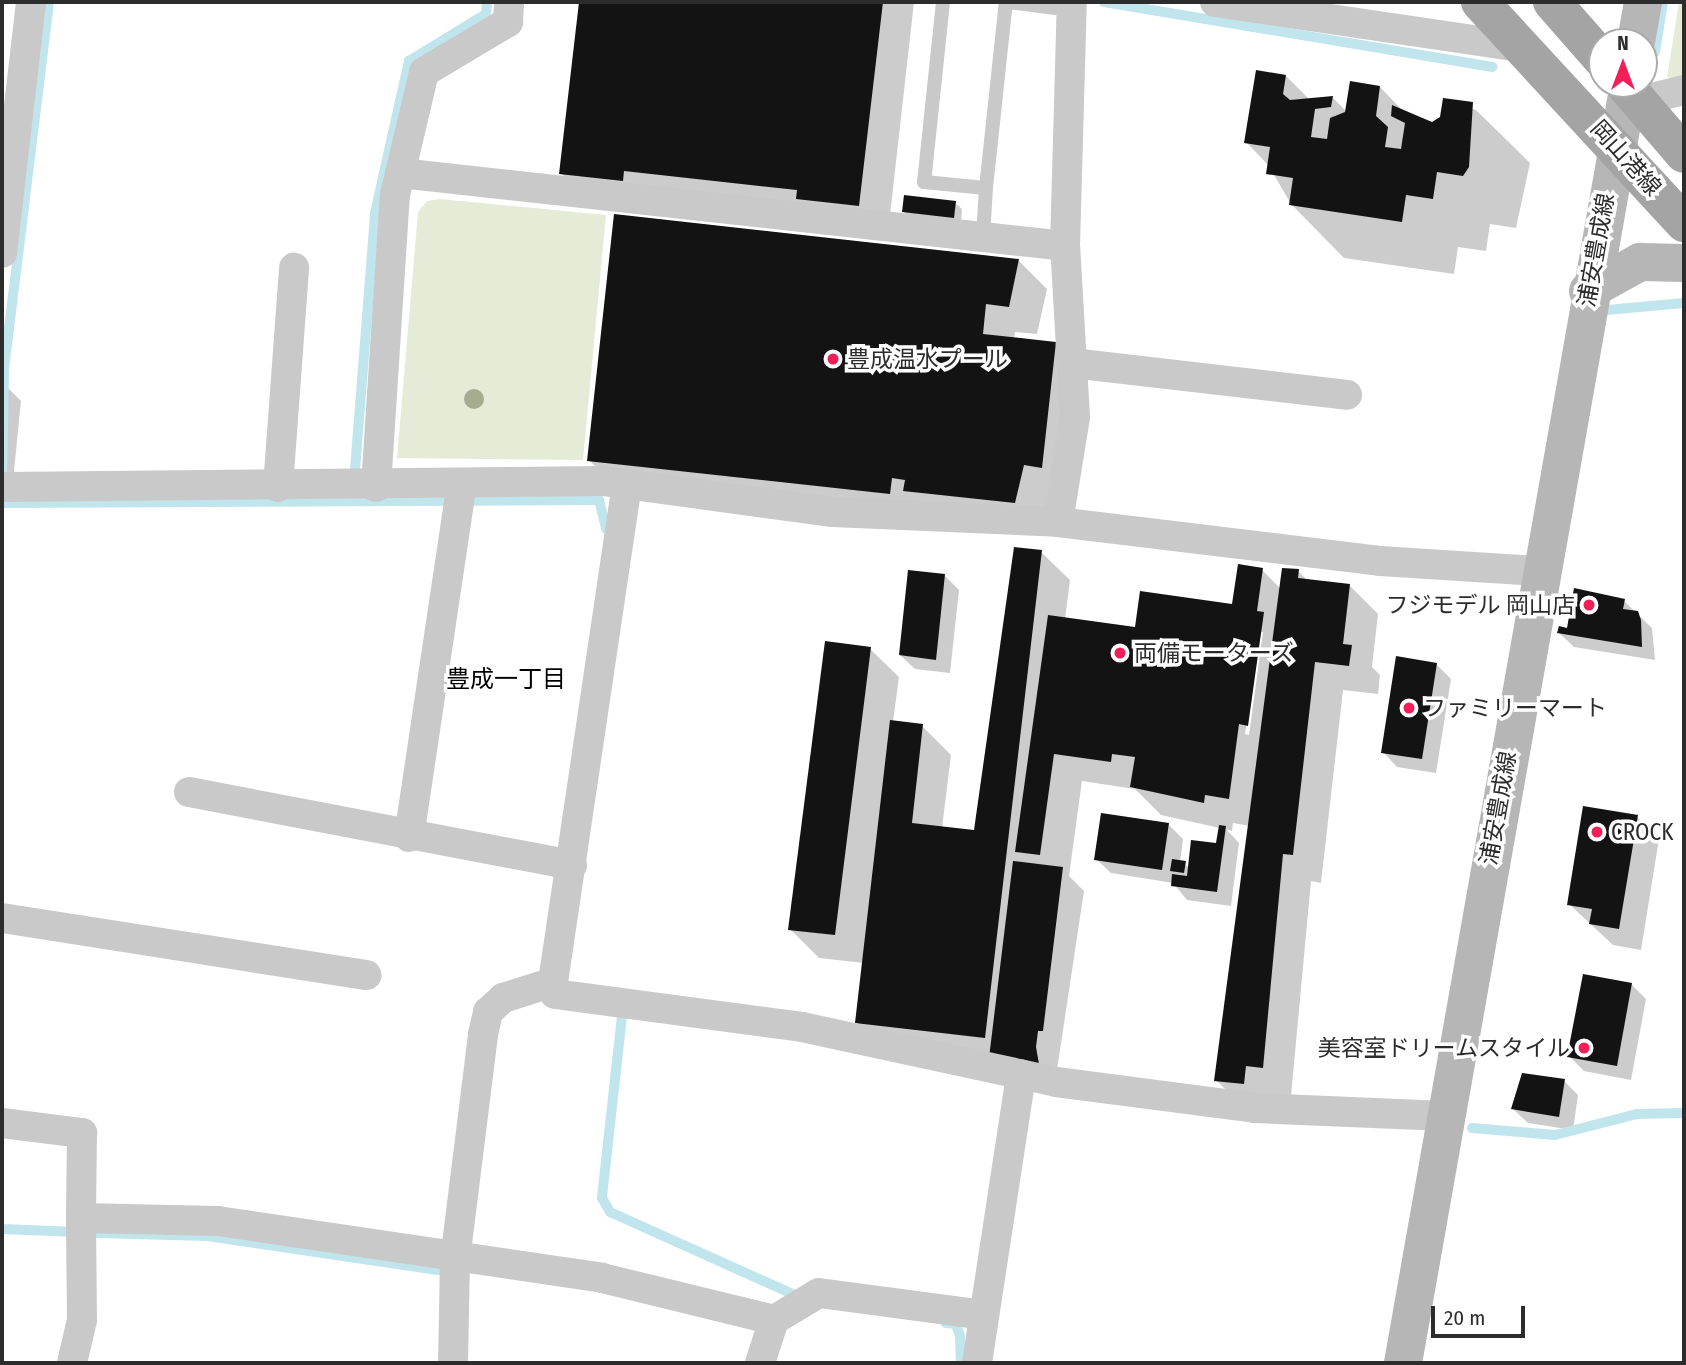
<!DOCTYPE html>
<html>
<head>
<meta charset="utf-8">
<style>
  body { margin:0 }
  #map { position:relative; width:1686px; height:1365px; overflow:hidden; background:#fff; font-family:"Fira Sans Condensed","Noto Sans JP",sans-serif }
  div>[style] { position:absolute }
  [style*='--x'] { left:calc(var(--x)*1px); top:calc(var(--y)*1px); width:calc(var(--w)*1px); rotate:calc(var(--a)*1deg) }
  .green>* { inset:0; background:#e6ebd7 }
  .shadow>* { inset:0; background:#0003 }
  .stream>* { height:10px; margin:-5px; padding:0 5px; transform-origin:5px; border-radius:5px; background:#c1e5ed }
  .building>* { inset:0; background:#131313 }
  .lane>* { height:14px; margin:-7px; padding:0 7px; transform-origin:7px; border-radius:7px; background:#c9c9c9 }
  .street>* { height:30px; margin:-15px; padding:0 15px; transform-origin:15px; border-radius:15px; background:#c9c9c9 }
  .secondary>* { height:38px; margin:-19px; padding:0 19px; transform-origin:19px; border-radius:19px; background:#b6b6b6 }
  .primary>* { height:38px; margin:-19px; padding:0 19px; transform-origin:19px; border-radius:19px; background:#a4a4a4 }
  .trees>* { width:20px; height:20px; margin:-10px; border-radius:50%; background:#a4ad90 }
  .dots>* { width:19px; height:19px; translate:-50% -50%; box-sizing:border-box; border:4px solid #fff; border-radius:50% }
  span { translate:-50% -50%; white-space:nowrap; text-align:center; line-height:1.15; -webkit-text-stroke:7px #fff; paint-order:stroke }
  .street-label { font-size:23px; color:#2c2c2c }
  .poi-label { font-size:23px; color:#2c2c2c }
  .left { translate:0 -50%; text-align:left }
  .right { translate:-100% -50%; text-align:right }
  .neighbourhood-label { font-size:24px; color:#000 }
  .frame { position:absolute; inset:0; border:4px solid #2c2c2c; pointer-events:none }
  .north { position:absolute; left:1588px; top:28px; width:70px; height:70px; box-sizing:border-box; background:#fff; border:2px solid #ababab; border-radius:50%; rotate:0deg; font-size:19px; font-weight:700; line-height:28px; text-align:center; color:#2c2c2c }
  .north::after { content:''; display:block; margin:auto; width:24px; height:32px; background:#f21e58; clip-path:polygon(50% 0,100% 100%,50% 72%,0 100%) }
  .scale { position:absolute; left:1431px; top:1306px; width:94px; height:32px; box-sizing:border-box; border:4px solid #2c2c2c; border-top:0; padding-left:9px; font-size:21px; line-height:24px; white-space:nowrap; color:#2c2c2c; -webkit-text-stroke:5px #fff; paint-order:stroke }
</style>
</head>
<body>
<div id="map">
  <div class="green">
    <div style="clip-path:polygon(1679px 2px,1684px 2px,1684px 79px,1678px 80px,1667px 77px)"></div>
    <div style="clip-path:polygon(440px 199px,606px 215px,583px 460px,397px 458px,418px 212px,427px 201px)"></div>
  </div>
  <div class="shadow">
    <div style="clip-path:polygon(580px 2px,914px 2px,888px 233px,589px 202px,561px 173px)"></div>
    <div style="clip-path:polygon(1286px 76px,1310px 100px,1333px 98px,1347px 112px,1380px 87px,1404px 112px,1432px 124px,1442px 118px,1444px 100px,1476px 110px,1530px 163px,1516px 228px,1490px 224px,1486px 251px,1458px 247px,1454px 274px,1344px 258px,1291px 204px,1269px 166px,1246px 142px)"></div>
    <div style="clip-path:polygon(955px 203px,962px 209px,961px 224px,910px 218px,903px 211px)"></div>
    <div style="clip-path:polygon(1018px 260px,1047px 289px,1037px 334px,1015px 332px,1014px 339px,1055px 344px,1084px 372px,1043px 531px,617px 489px,589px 460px)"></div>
    <div style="clip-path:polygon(2px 382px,21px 401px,11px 501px,2px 500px)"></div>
    <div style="clip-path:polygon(evenodd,1041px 552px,1070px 580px,1065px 619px,1136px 629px,1234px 606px,1262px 570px,1281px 589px,1298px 571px,1307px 580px,1350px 586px,1378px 614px,1372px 667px,1380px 675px,1378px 694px,1343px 690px,1321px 883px,1311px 881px,1291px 1096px,1245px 1109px,1216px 1080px,1250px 826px,1233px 823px,1232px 831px,1226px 829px,1239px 843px,1231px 906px,1187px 900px,1173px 883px,1111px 873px,1096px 859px,1168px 824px,1183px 839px,1180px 862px,1190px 868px,1218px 845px,1220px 828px,1161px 815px,1135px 789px,1082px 781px,1069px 876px,1084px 891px,1057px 1070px,886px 1051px,857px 1023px,864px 963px,819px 958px,790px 929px,870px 649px,899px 677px,893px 722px,922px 726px,951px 755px,942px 828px,975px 832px,1041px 552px,1260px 632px,1263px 632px,1249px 735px,1245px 734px,1260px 632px)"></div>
    <div style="clip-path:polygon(945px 576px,959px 590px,950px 673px,915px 669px,900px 655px)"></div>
    <div style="clip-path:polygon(1624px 601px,1652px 628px,1655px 660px,1574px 647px,1559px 633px)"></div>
    <div style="clip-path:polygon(1437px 665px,1451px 679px,1436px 773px,1397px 767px,1383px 752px)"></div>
    <div style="clip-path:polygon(1637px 817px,1659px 839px,1641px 950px,1613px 945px,1569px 904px)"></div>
    <div style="clip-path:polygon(1631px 984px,1646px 999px,1631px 1080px,1584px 1071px,1569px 1056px)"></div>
    <div style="clip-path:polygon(1564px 1081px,1578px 1095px,1573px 1130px,1528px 1123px,1513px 1109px)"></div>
  </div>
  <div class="stream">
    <div style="--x:1104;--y:2;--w:394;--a:9.5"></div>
    <div style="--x:1655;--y:52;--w:51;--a:-80.9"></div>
    <div style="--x:1607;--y:310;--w:77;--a:-5.2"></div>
    <div style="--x:354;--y:482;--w:270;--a:-85.5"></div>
    <div style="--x:375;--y:213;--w:156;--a:-77.4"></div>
    <div style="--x:409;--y:61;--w:90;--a:-31.4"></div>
    <div style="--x:486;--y:14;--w:12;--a:-85"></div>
    <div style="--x:2;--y:485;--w:116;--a:-89"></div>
    <div style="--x:4;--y:369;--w:370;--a:-83"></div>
    <div style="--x:2;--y:503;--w:597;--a:-0.29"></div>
    <div style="--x:599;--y:500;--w:30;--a:76"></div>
    <div style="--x:622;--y:1016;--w:183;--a:96.3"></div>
    <div style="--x:602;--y:1198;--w:16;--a:60"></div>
    <div style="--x:610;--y:1212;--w:209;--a:24.2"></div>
    <div style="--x:1472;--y:1128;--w:83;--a:4.8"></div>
    <div style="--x:1555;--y:1135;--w:85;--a:-14.4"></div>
    <div style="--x:1637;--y:1114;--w:47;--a:-1.2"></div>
    <div style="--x:2;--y:1229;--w:76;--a:2.3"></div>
    <div style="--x:97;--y:1233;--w:110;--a:1.6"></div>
    <div style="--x:207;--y:1236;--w:233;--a:8.4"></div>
    <div style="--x:438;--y:1270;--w:10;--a:-53"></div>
    <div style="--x:946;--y:1323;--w:10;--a:6"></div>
    <div style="--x:956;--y:1324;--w:13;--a:72"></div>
    <div style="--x:960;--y:1336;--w:27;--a:88"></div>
  </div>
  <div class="building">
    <div style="clip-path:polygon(579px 2px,883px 2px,859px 206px,796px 199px,797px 190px,624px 171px,623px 181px,559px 174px)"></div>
    <div style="clip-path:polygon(1256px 70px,1286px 75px,1283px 94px,1290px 100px,1333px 96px,1331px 107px,1315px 109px,1311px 137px,1327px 139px,1330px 118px,1345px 112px,1350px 81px,1380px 86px,1376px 116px,1388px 127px,1385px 147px,1401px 149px,1405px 123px,1391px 116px,1392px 105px,1432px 122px,1440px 117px,1443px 98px,1473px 102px,1469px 167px,1463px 176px,1437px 172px,1433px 199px,1406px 195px,1402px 222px,1289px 205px,1293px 178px,1266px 174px,1270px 147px,1244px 143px)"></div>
    <div style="clip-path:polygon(904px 195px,956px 201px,954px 218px,902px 212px)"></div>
    <div style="clip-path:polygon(614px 214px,1019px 259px,1009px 307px,986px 304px,983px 334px,1056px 342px,1042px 468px,1024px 465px,1015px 503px,903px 491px,905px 480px,892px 478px,890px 494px,587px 461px)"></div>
    <div style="clip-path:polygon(1014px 547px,1042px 550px,985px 1038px,855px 1023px,890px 720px,923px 724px,912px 823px,974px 830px)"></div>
    <div style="clip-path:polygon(1238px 564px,1263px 568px,1257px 611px,1264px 612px,1248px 726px,1239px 724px,1229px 799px,1205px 795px,1204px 803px,1130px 787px,1135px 757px,1112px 754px,1111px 762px,1054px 754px,1040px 855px,1015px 852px,1048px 615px,1135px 627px,1140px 591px,1232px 604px)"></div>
    <div style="clip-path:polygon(1282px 568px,1299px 569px,1298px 578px,1350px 584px,1343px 644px,1352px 645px,1349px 666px,1315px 662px,1293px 855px,1283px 854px,1263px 1068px,1246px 1066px,1244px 1084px,1214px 1081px)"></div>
    <div style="clip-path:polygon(908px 570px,945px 574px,936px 660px,899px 655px)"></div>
    <div style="clip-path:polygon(1574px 588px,1625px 599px,1623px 609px,1638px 611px,1641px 620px,1642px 647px,1557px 633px,1559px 626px,1567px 628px)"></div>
    <div style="clip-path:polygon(825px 641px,871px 647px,835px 935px,788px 930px)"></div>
    <div style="clip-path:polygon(1396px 656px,1437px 663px,1422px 759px,1381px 753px)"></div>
    <div style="clip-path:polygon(1583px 806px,1638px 815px,1619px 929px,1589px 924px,1592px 909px,1567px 905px)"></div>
    <div style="clip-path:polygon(1101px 813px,1169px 823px,1162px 870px,1094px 860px)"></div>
    <div style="clip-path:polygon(1219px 825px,1226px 826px,1217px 892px,1171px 886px,1172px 874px,1187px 876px,1191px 840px,1216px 843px)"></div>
    <div style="clip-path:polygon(1172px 859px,1186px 861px,1184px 873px,1170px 871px)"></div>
    <div style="clip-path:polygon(1013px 861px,1063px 867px,1043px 1031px,1038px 1031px,1036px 1047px,1039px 1064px,989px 1058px)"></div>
    <div style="clip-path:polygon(1583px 974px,1632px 983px,1617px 1066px,1567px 1057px)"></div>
    <div style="clip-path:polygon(1522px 1073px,1565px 1079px,1559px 1117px,1511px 1109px)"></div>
  </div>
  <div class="lane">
    <div style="--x:943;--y:2;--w:181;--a:96"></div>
    <div style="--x:924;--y:182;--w:62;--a:5.5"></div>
    <div style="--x:986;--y:188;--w:187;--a:-83.9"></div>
    <div style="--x:1008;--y:2;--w:63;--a:7.4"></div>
    <div style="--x:983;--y:237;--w:49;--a:-86.5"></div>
  </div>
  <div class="street">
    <div style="--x:1215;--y:2;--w:306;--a:8.4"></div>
    <div style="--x:1639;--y:101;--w:46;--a:-13.7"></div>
    <div style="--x:400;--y:173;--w:669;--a:6.26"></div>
    <div style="--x:2;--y:253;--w:253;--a:-83.4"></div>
    <div style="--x:1072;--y:363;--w:277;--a:6.6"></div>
    <div style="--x:2;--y:487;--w:601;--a:-0.57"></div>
    <div style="--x:603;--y:481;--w:232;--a:7.7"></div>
    <div style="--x:833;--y:512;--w:225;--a:2.5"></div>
    <div style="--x:1058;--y:522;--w:324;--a:6.9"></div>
    <div style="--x:1380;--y:561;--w:160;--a:3.6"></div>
    <div style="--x:278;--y:487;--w:220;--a:-85.8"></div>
    <div style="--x:376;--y:487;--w:293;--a:-86.3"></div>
    <div style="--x:395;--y:195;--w:126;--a:-76.7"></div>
    <div style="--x:424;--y:72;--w:98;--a:-30.8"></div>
    <div style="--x:508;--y:22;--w:20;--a:-87"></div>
    <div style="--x:1058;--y:522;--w:106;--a:-80.8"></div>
    <div style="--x:1075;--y:417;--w:171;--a:-93.3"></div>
    <div style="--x:1065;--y:246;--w:244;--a:-88.4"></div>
    <div style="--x:189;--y:792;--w:390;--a:10.8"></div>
    <div style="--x:409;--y:837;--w:358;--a:-81.5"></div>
    <div style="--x:2;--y:918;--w:369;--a:8.9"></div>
    <div style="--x:553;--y:982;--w:12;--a:81"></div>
    <div style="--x:555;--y:994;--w:249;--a:7.6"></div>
    <div style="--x:802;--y:1027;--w:260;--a:12.2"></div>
    <div style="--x:1056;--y:1082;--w:201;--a:7.4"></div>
    <div style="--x:1255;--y:1108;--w:190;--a:2.4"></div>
    <div style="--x:2;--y:1123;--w:81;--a:7.1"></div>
    <div style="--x:82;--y:1133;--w:85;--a:90.7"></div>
    <div style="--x:81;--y:1218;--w:137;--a:1.3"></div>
    <div style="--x:218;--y:1221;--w:388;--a:8.4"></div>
    <div style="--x:602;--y:1278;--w:177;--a:13.7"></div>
    <div style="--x:774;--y:1320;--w:52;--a:-31"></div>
    <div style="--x:819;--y:1293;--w:166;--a:7.6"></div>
    <div style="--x:72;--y:1363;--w:44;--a:-76.9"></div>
    <div style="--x:82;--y:1320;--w:102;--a:-90.6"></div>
    <div style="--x:453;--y:1363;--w:103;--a:-88.9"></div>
    <div style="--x:455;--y:1260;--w:228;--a:-82.9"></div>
    <div style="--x:483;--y:1034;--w:23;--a:-77"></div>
    <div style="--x:488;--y:1012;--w:21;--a:-43"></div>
    <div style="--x:503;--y:998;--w:52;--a:-17.7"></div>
    <div style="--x:553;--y:982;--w:503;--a:-81.55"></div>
    <div style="--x:760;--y:1363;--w:45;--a:-72"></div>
    <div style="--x:977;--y:1363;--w:292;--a:-81.3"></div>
  </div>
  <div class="secondary">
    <div style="--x:1636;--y:42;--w:41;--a:-80.1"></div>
    <div style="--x:1588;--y:291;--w:60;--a:-29.1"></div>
    <div style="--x:1640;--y:262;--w:44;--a:1.3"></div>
    <div style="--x:1403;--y:1363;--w:1299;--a:-79.98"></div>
  </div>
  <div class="primary">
    <div style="--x:1480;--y:2;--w:301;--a:47.3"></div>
    <div style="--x:1552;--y:2;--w:76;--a:48.7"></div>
    <div style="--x:1624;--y:84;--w:92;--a:49.4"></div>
  </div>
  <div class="trees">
    <div style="left:474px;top:399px"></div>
  </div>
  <div class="dots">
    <div style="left:833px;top:359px;background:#f21e58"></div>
    <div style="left:1589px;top:605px;background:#f21e58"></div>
    <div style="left:1120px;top:653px;background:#f21e58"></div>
    <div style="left:1409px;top:708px;background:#f21e58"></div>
    <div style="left:1597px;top:832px;background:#f21e58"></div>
    <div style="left:1584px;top:1048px;background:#f21e58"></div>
  </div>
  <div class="street-label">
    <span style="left:1626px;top:158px;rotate:48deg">岡山港線</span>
    <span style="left:1596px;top:250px;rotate:-80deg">浦安豊成線</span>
    <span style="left:1498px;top:808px;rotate:-80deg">浦安豊成線</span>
  </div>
  <div class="poi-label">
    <span class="left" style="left:847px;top:359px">豊成温水プール</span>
    <span class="right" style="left:1575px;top:605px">フジモデル 岡山店</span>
    <span class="left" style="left:1134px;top:653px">両備モーターズ</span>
    <span class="left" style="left:1423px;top:708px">ファミリーマート</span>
    <span class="left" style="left:1611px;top:832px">CROCK</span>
    <span class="right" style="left:1570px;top:1048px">美容室ドリームスタイル</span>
  </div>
  <div class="neighbourhood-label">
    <span style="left:506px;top:680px">豊成一丁目</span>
  </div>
  <div class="frame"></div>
  <div class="north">N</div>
  <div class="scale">20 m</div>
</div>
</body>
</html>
